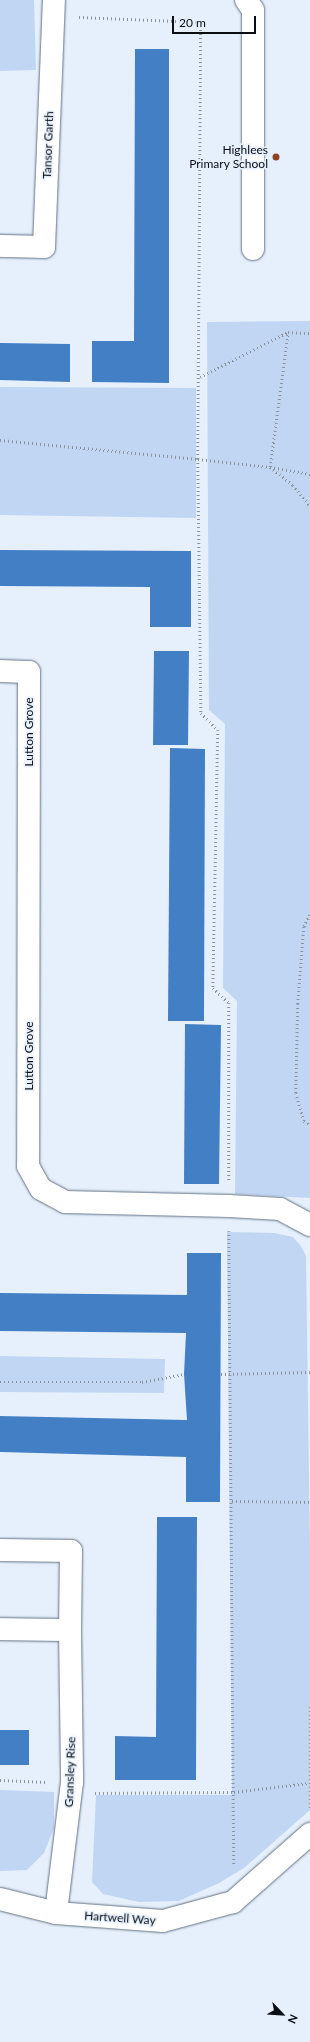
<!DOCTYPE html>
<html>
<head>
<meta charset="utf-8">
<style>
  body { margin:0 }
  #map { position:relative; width:310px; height:2042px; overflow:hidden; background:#e6f0fc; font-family:Lato,sans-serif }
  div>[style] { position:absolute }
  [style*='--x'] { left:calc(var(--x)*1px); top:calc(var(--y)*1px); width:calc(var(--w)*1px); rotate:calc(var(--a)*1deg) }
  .green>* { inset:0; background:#c0d6f2 }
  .building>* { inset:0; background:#437fc5 }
  .path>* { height:2.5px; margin-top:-1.25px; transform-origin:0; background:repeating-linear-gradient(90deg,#8b939c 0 1px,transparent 0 4px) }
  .roads { filter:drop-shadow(0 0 1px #627183) drop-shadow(0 0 1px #627183) }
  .minor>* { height:22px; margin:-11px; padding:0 11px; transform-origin:11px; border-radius:11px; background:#fff }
  .dots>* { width:11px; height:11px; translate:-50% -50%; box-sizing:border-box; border:2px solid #e6f0fc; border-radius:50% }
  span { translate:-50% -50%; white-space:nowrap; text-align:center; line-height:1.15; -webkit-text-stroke:3px #e6f0fc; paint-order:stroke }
  .street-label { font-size:12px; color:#090e14 }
  .poi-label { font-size:12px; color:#090e14 }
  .right { translate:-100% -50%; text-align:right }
  .north { position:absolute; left:262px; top:1994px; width:40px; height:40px; -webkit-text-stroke:3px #e6f0fc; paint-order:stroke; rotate:115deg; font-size:11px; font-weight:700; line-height:16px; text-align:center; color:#090e14 }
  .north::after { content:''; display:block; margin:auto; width:14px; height:18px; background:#090e14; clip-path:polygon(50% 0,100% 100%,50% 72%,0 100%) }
  .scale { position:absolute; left:172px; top:16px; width:84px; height:18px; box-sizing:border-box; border:2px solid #090e14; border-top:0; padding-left:5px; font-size:12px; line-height:14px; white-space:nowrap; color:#090e14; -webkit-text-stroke:3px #e6f0fc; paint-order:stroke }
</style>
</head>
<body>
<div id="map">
  <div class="green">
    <div style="clip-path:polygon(0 0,34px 0,36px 70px,0 71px)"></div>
    <div style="clip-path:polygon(310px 321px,310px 1198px,235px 1194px,237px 1001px,223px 988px,225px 724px,209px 710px,207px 322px)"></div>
    <div style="clip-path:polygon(0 387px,196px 388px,196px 518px,0 515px)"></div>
    <div style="clip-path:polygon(227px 1232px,274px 1233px,293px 1237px,301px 1246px,306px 1256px,310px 1552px,310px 1810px,244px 1868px,219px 1883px,179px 1901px,139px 1902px,103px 1894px,92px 1882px,96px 1795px,232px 1795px)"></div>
    <div style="clip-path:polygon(0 1356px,165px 1359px,164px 1393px,0 1392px)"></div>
    <div style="clip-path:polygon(0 1790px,54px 1792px,54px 1828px,44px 1853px,27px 1870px,0 1871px)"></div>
  </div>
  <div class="building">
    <div style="clip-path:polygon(135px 49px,169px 49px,169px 383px,92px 382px,92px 341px,134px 341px)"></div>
    <div style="clip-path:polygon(0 343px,70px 344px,70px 382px,0 380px)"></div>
    <div style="clip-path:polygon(0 550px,191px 551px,191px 627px,150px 627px,150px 587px,0 586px)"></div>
    <div style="clip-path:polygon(154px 651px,189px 651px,188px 745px,153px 745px)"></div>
    <div style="clip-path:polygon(170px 748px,205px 749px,204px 1021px,168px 1021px)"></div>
    <div style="clip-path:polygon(185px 1024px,221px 1025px,219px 1184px,184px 1184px)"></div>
    <div style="clip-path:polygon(187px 1253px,221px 1253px,220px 1502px,186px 1502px,186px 1457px,0 1452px,0 1416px,187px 1420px,184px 1374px,186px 1333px,0 1331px,0 1293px,187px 1295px)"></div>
    <div style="clip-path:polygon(157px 1517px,197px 1517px,196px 1780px,115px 1780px,115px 1736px,156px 1737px)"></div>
    <div style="clip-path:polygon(0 1730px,29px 1730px,29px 1765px,0 1765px)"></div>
  </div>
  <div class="path">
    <div style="--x:79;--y:17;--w:122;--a:2.3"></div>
    <div style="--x:201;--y:22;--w:437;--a:90.4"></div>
    <div style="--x:198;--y:459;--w:254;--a:89.3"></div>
    <div style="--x:201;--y:713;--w:24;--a:45"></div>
    <div style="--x:218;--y:730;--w:258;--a:91.1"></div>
    <div style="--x:213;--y:988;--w:22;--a:43"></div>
    <div style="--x:229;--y:1003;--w:177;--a:90"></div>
    <div style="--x:200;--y:377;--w:99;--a:-27.1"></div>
    <div style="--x:288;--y:332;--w:22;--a:3"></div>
    <div style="--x:0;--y:440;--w:199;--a:5.5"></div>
    <div style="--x:198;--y:459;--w:72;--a:6.3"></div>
    <div style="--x:270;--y:467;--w:41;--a:9.9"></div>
    <div style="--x:270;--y:467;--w:136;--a:-82.4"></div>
    <div style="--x:270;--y:467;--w:29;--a:38"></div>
    <div style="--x:293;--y:485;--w:27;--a:51"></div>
    <div style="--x:310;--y:915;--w:13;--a:117"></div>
    <div style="--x:304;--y:927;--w:77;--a:94.5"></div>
    <div style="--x:298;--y:1004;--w:89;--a:91.3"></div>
    <div style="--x:296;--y:1093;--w:29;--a:74"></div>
    <div style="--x:304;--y:1121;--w:7;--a:34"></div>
    <div style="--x:229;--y:1231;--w:635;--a:89.55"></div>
    <div style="--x:221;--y:1374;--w:89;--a:-1.3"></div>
    <div style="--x:0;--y:1382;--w:142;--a:0"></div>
    <div style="--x:142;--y:1382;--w:43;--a:-10.8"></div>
    <div style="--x:232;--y:1501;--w:78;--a:0.7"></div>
    <div style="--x:0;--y:1780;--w:47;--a:2.4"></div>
    <div style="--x:95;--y:1793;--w:139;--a:-0.4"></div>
    <div style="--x:234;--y:1792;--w:75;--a:-6.9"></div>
    <div style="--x:310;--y:1808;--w:103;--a:-90"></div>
  </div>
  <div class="roads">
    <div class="minor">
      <div style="--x:246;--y:0;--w:12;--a:55"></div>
      <div style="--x:253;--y:10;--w:239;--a:90"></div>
      <div style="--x:0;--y:246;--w:44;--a:1.3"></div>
      <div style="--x:44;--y:247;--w:247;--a:-87.7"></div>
      <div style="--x:0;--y:671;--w:29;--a:2"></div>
      <div style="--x:29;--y:672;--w:494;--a:90.1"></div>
      <div style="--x:28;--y:1166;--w:26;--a:61"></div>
      <div style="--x:41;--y:1189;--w:27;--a:28"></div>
      <div style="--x:65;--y:1202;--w:164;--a:1.4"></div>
      <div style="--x:229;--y:1206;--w:51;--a:3.4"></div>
      <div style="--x:280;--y:1209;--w:34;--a:28"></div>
      <div style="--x:0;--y:1550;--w:71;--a:0.8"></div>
      <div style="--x:71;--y:1551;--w:79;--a:90.7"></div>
      <div style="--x:70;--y:1630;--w:152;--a:89.2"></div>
      <div style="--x:72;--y:1782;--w:132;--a:97"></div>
      <div style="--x:0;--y:1629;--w:70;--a:0.8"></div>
      <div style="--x:0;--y:1899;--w:58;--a:14"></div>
      <div style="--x:56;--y:1913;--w:107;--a:4.3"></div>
      <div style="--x:163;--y:1921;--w:73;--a:-15.2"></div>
      <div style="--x:233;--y:1902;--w:103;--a:-41.4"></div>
    </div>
  </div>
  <div class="dots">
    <div style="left:276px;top:157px;background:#8b4323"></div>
  </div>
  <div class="street-label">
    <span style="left:48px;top:145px;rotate:-88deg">Tansor Garth</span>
    <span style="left:29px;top:732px;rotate:-90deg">Lutton Grove</span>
    <span style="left:29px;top:1056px;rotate:-90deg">Lutton Grove</span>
    <span style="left:70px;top:1772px;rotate:-88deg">Gransley Rise</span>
    <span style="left:120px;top:1918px;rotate:4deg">Hartwell Way</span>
  </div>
  <div class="poi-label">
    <span class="right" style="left:268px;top:157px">Highlees<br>Primary School</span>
  </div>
  <div class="north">N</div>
  <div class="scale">20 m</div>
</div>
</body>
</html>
